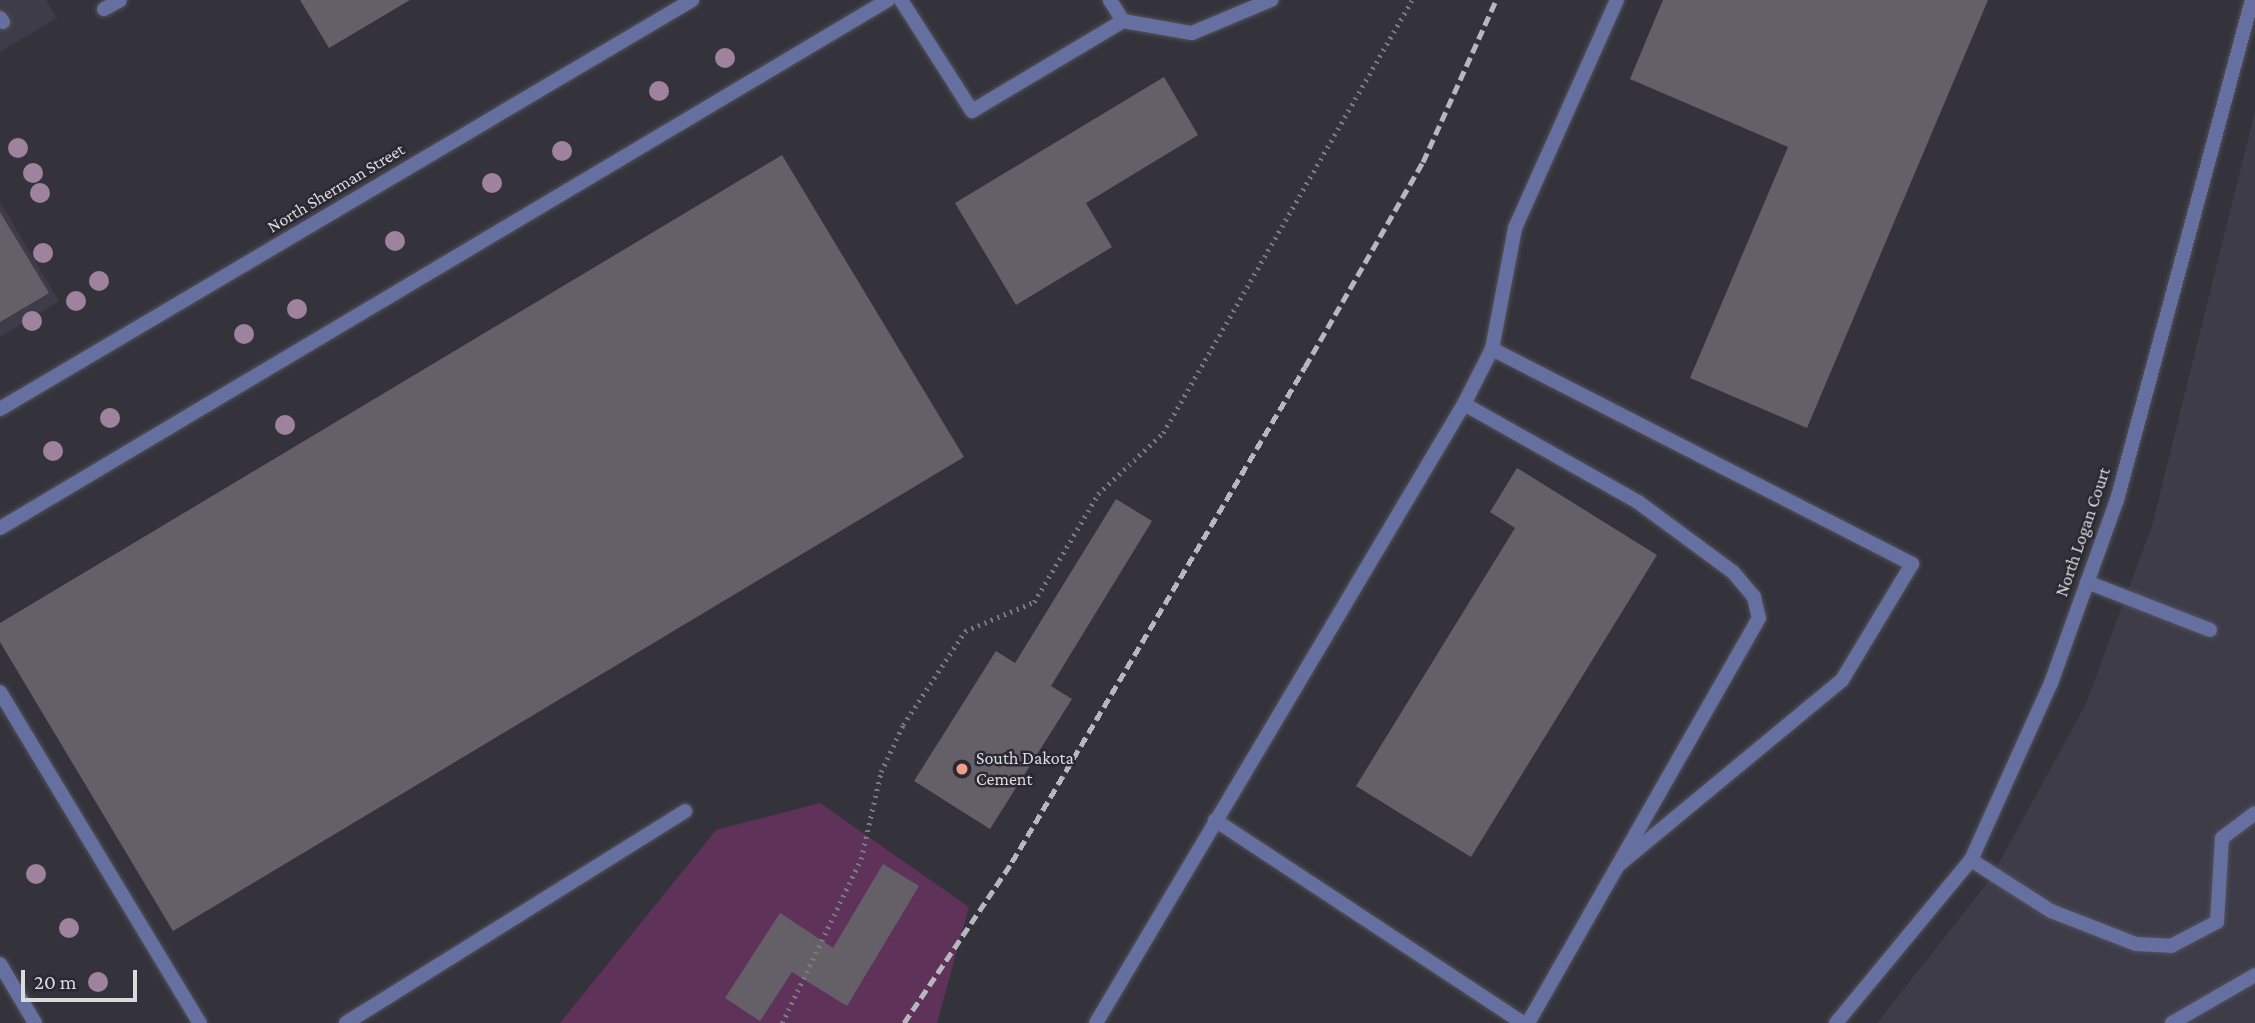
<!DOCTYPE html>
<html>
<head>
<meta charset="utf-8">
<style>
  body { margin:0 }
  #map { position:relative; width:2255px; height:1023px; overflow:hidden; background:#34333b; font-family:"Crimson Pro",serif }
  div>[style] { position:absolute }
  [style*='--x'] { left:calc(var(--x)*1px); top:calc(var(--y)*1px); width:calc(var(--w)*1px); rotate:calc(var(--a)*1deg) }
  .built>* { inset:0; background:#3f3c4a }
  .green>* { inset:0; background:#5f3259 }
  .building>* { inset:0; background:#656068 }
  .path>* { height:4.5px; margin-top:-2.25px; transform-origin:0; background:repeating-linear-gradient(90deg,#7b7a80 0 2px,transparent 0 7px) }
  .roads { filter:drop-shadow(0 0 2px #525159) drop-shadow(0 0 2px #525159) }
  .lane>* { height:14px; margin:-7px; padding:0 7px; transform-origin:7px; border-radius:7px; background:#6570a0 }
  .street>* { height:14px; margin:-7px; padding:0 7px; transform-origin:7px; border-radius:7px; background:#6570a0 }
  .rail>* { height:5px; margin-top:-2.5px; transform-origin:0; background:repeating-linear-gradient(90deg,#b8b7bd 0 10px,transparent 0 15px) }
  .trees>* { width:20px; height:20px; margin:-10px; border-radius:50%; background:#9f829d }
  .dots>* { width:19px; height:19px; translate:-50% -50%; box-sizing:border-box; border:4px solid #2a2931; border-radius:50% }
  span { translate:-50% -50%; white-space:nowrap; text-align:center; line-height:1.15; -webkit-text-stroke:5px #2a2931; paint-order:stroke }
  .street-label { font-size:18px; color:#dbdadf }
  .poi-label { font-size:18px; color:#dbdadf }
  .left { translate:0 -50%; text-align:left }
  .scale { position:absolute; left:21px; top:970px; width:116px; height:32px; box-sizing:border-box; border:4px solid #dbdadf; border-top:0; padding-left:9px; font-size:21px; line-height:24px; white-space:nowrap; color:#dbdadf; -webkit-text-stroke:5px #2a2931; paint-order:stroke }
</style>
</head>
<body>
<div id="map">
  <div class="built">
    <div style="clip-path:polygon(0 0,46px 0,57px 18px,0 52px)"></div>
    <div style="clip-path:polygon(2255px 111px,2255px 1023px,1877px 1023px,1989px 881px,2085px 706px,2152px 526px)"></div>
    <div style="clip-path:polygon(0 202px,59px 301px,0 337px)"></div>
  </div>
  <div class="green">
    <div style="clip-path:polygon(820px 803px,969px 907px,937px 1023px,560px 1023px,716px 830px)"></div>
  </div>
  <div class="building">
    <div style="clip-path:polygon(300px 0,410px 0,329px 48px)"></div>
    <div style="clip-path:polygon(1663px 0,1988px 0,1807px 428px,1690px 378px,1788px 147px,1630px 79px)"></div>
    <div style="clip-path:polygon(1164px 77px,1198px 135px,1086px 203px,1112px 247px,1016px 305px,955px 203px)"></div>
    <div style="clip-path:polygon(782px 155px,964px 457px,173px 931px,0 642px,0 623px)"></div>
    <div style="clip-path:polygon(0 212px,49px 293px,0 322px)"></div>
    <div style="clip-path:polygon(1517px 468px,1657px 555px,1471px 857px,1356px 786px,1515px 528px,1490px 512px)"></div>
    <div style="clip-path:polygon(1116px 499px,1152px 521px,1051px 686px,1072px 699px,990px 829px,914px 781px,996px 651px,1015px 663px)"></div>
    <div style="clip-path:polygon(883px 864px,919px 886px,847px 1006px,792px 972px,760px 1021px,725px 998px,780px 913px,833px 948px)"></div>
  </div>
  <div class="path">
    <div style="--x:782;--y:1023;--w:182;--a:-64.3"></div>
    <div style="--x:861;--y:859;--w:89;--a:-77.1"></div>
    <div style="--x:881;--y:772;--w:52;--a:-64.9"></div>
    <div style="--x:903;--y:725;--w:113;--a:-56.6"></div>
    <div style="--x:965;--y:631;--w:75;--a:-22.8"></div>
    <div style="--x:1034;--y:602;--w:126;--a:-59.3"></div>
    <div style="--x:1098;--y:494;--w:89;--a:-43.2"></div>
    <div style="--x:1163;--y:433;--w:499;--a:-60.1"></div>
  </div>
  <div class="roads">
    <div class="lane">
      <div style="--x:901;--y:0;--w:132;--a:57.4"></div>
      <div style="--x:972;--y:111;--w:176;--a:-30.8"></div>
      <div style="--x:1123;--y:21;--w:25;--a:-122"></div>
      <div style="--x:104;--y:9;--w:18;--a:-29"></div>
      <div style="--x:0;--y:18;--w:5;--a:53"></div>
      <div style="--x:1123;--y:21;--w:70;--a:9.9"></div>
      <div style="--x:1192;--y:33;--w:86;--a:-22.7"></div>
      <div style="--x:1492;--y:349;--w:472;--a:27.1"></div>
      <div style="--x:1912;--y:564;--w:135;--a:121.1"></div>
      <div style="--x:1842;--y:680;--w:291;--a:140.4"></div>
      <div style="--x:1464;--y:404;--w:200;--a:29.4"></div>
      <div style="--x:1638;--y:502;--w:118;--a:36.4"></div>
      <div style="--x:1733;--y:572;--w:33;--a:50"></div>
      <div style="--x:1754;--y:597;--w:22;--a:77"></div>
      <div style="--x:1759;--y:618;--w:466;--a:119.7"></div>
      <div style="--x:0;--y:528;--w:1033;--a:-30.74"></div>
      <div style="--x:2087;--y:582;--w:132;--a:21.3"></div>
      <div style="--x:0;--y:692;--w:387;--a:58.9"></div>
      <div style="--x:1215;--y:820;--w:369;--a:33.4"></div>
      <div style="--x:1971;--y:860;--w:95;--a:32.5"></div>
      <div style="--x:2051;--y:911;--w:91;--a:21.2"></div>
      <div style="--x:2136;--y:944;--w:35;--a:3"></div>
      <div style="--x:2171;--y:946;--w:52;--a:-27.6"></div>
      <div style="--x:2217;--y:922;--w:84;--a:-86.6"></div>
      <div style="--x:2222;--y:838;--w:41;--a:-37.1"></div>
      <div style="--x:346;--y:1023;--w:400;--a:-32"></div>
      <div style="--x:1096;--y:1023;--w:720;--a:-59.27"></div>
      <div style="--x:1464;--y:404;--w:62;--a:-63"></div>
      <div style="--x:1492;--y:349;--w:123;--a:-79.2"></div>
      <div style="--x:1515;--y:228;--w:250;--a:-65.9"></div>
      <div style="--x:2172;--y:1023;--w:96;--a:-30"></div>
    </div>
    <div class="street">
      <div style="--x:0;--y:409;--w:804;--a:-30.58"></div>
      <div style="--x:0;--y:964;--w:69;--a:59.3"></div>
      <div style="--x:1836;--y:1023;--w:212;--a:-50.4"></div>
      <div style="--x:1971;--y:860;--w:194;--a:-65.7"></div>
      <div style="--x:2051;--y:683;--w:195;--a:-70.2"></div>
      <div style="--x:2117;--y:500;--w:518;--a:-74.89"></div>
    </div>
  </div>
  <div class="rail">
    <div style="--x:904;--y:1023;--w:194;--a:-56.1"></div>
    <div style="--x:1012;--y:862;--w:575;--a:-59.38"></div>
    <div style="--x:1305;--y:367;--w:237;--a:-60.1"></div>
    <div style="--x:1423;--y:162;--w:178;--a:-65.7"></div>
  </div>
  <div class="trees">
    <div style="left:725px;top:58px"></div>
    <div style="left:659px;top:91px"></div>
    <div style="left:18px;top:148px"></div>
    <div style="left:562px;top:151px"></div>
    <div style="left:33px;top:173px"></div>
    <div style="left:492px;top:183px"></div>
    <div style="left:40px;top:193px"></div>
    <div style="left:395px;top:241px"></div>
    <div style="left:43px;top:253px"></div>
    <div style="left:99px;top:281px"></div>
    <div style="left:76px;top:301px"></div>
    <div style="left:297px;top:309px"></div>
    <div style="left:32px;top:321px"></div>
    <div style="left:244px;top:334px"></div>
    <div style="left:110px;top:418px"></div>
    <div style="left:285px;top:425px"></div>
    <div style="left:53px;top:451px"></div>
    <div style="left:36px;top:874px"></div>
    <div style="left:69px;top:928px"></div>
    <div style="left:98px;top:982px"></div>
  </div>
  <div class="dots">
    <div style="left:962px;top:769px;background:#f59d8d"></div>
  </div>
  <div class="street-label">
    <span style="left:336px;top:188px;rotate:-31deg">North Sherman Street</span>
    <span style="left:2083px;top:532px;rotate:-71deg">North Logan Court</span>
  </div>
  <div class="poi-label">
    <span class="left" style="left:976px;top:769px">South Dakota<br>Cement</span>
  </div>
  <div class="scale">20 m</div>
</div>
</body>
</html>
